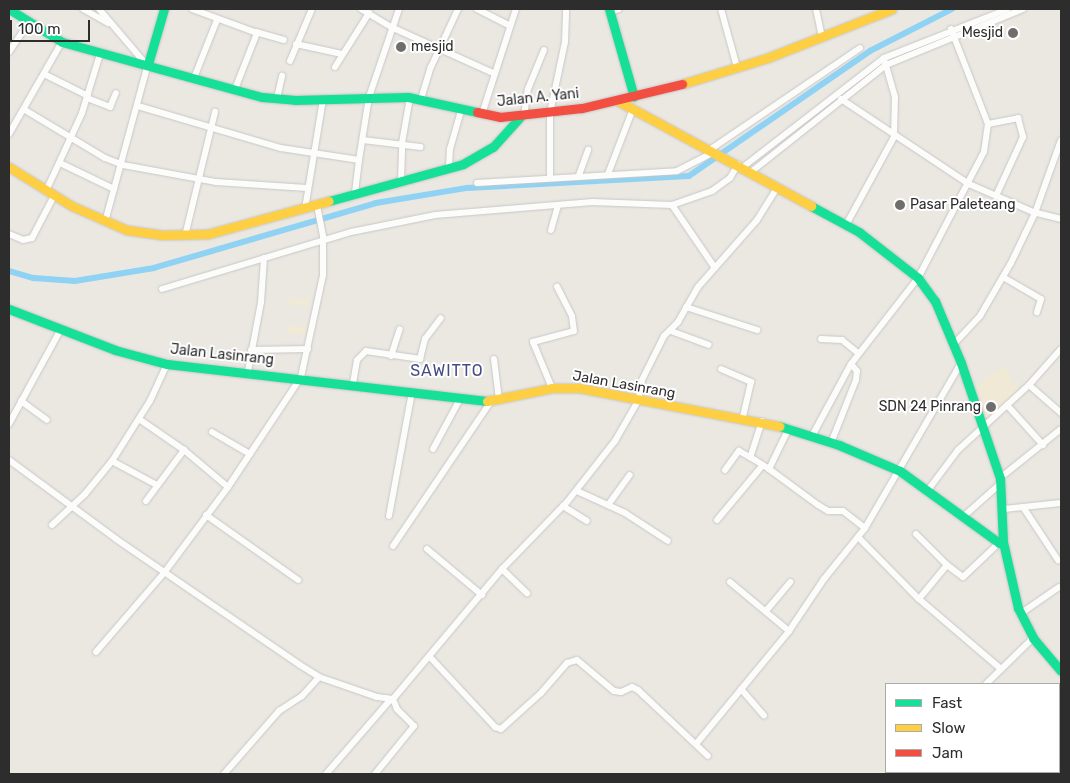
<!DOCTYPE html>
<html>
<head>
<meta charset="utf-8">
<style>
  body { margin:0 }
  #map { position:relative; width:1070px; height:783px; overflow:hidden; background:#ebe8e2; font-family:Rubik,sans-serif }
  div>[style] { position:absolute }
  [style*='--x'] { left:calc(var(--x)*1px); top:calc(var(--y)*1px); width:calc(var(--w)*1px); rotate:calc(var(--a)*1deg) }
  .education>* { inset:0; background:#efe9d6 }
  .canal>* { height:5.5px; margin:-2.75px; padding:0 2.75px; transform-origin:2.75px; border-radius:2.75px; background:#8fd2f4 }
  .roads { filter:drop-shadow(0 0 1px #c8c7c7) drop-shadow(0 0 1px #c8c7c7) }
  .street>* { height:6px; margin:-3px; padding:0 3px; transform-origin:3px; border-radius:3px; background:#fcfcfb }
  .fast>* { height:9px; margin:-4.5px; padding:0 4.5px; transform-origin:4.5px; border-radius:4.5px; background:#16e098 }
  .slow>* { height:9px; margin:-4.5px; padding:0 4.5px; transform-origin:4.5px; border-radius:4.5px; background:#ffcf43 }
  .jam>* { height:9px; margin:-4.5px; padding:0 4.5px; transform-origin:4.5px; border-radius:4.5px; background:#f24e42 }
  .dots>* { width:14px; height:14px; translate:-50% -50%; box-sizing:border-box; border:2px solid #fff; border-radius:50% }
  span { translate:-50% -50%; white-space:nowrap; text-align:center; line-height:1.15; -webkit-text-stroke:4px #fff; paint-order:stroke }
  .poi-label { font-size:14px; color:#2d2d2d }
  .right { translate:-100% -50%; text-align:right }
  .left { translate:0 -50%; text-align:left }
  .street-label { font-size:14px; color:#2d2d2d }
  .quarter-label { font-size:16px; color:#474d83; letter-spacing:1px }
  .frame { position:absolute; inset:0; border:10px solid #2d2d2d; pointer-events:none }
  .legend { position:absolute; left:885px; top:683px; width:175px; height:90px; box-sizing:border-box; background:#fff; border:1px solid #ababab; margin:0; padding:6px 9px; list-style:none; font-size:15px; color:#2d2d2d }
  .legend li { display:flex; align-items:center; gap:10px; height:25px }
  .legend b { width:25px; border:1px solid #ababab }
  .scale { position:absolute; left:10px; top:20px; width:80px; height:22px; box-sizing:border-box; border:2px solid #2d2d2d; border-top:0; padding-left:6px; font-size:15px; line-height:18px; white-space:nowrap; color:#2d2d2d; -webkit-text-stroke:4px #fff; paint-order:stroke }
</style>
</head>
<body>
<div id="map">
  <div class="education">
    <div style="clip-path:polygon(290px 298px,310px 298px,309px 306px,289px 305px)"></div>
    <div style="clip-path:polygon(289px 325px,307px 327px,307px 334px,288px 334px)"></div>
    <div style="clip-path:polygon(1004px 365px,1019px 392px,985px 421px,975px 387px)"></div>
  </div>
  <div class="canal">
    <div style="--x:9;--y:271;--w:26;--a:16"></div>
    <div style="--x:34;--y:278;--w:41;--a:4.2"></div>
    <div style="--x:75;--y:281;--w:80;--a:-9.3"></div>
    <div style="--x:154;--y:268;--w:231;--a:-16.3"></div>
    <div style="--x:376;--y:203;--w:92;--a:-9.4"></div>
    <div style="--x:467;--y:188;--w:222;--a:-3.1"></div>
    <div style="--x:689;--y:176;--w:220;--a:-34.6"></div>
    <div style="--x:870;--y:51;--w:92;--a:-27.1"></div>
  </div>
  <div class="roads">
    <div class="street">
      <div style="--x:83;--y:9;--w:29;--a:29"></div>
      <div style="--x:99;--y:9;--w:71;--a:49.6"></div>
      <div style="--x:192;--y:9;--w:69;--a:20.3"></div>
      <div style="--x:257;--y:33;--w:60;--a:111.4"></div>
      <div style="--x:361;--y:9;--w:35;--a:31"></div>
      <div style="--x:391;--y:27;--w:112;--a:24.3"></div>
      <div style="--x:477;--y:9;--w:37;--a:27"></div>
      <div style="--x:721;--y:9;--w:60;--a:74.6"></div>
      <div style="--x:816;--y:9;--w:30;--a:78"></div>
      <div style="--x:610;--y:12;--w:9;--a:-18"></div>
      <div style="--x:256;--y:32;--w:29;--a:16"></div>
      <div style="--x:296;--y:44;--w:47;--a:12.3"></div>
      <div style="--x:9;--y:52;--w:36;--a:-56"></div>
      <div style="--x:290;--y:61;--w:56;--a:-67.1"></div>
      <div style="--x:335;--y:67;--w:64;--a:-57.8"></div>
      <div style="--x:44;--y:74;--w:49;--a:26.6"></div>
      <div style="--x:194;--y:78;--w:62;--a:-68.4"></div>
      <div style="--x:87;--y:98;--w:25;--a:21"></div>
      <div style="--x:110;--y:107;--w:15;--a:-67"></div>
      <div style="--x:277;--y:98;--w:23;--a:-77"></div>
      <div style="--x:421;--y:99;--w:34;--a:-73"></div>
      <div style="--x:431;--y:67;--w:64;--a:-65"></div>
      <div style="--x:841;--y:99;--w:154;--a:33.6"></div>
      <div style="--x:969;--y:184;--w:70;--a:23.6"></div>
      <div style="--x:1033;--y:212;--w:29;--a:14"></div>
      <div style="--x:138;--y:106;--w:149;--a:16.4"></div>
      <div style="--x:281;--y:148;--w:79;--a:8.7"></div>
      <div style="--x:359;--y:160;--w:34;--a:97"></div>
      <div style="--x:25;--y:110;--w:93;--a:31"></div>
      <div style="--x:105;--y:158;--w:19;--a:21"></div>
      <div style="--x:123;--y:165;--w:95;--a:10.4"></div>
      <div style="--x:216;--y:182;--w:91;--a:3.8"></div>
      <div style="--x:482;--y:114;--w:110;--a:-72.1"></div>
      <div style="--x:524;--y:116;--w:27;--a:-82"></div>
      <div style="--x:528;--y:89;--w:42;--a:-67.7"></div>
      <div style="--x:988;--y:124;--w:31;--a:-11"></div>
      <div style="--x:1018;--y:118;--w:20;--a:75"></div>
      <div style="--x:1023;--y:137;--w:65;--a:114.6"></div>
      <div style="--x:9;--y:134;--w:106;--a:-60.1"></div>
      <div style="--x:363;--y:140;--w:58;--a:6.9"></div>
      <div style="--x:711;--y:149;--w:180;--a:-34.1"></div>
      <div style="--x:359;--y:160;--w:64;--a:-81"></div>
      <div style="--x:369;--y:97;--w:93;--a:-71.2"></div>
      <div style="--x:60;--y:163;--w:60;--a:25.7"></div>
      <div style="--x:449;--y:167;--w:18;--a:-87"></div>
      <div style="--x:450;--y:149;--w:40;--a:-74"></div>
      <div style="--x:743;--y:167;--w:178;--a:-37.7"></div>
      <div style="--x:884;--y:58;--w:133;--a:-21.6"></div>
      <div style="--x:751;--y:172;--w:172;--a:-38.4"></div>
      <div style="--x:886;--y:65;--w:148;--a:-22.2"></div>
      <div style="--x:608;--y:174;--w:70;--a:-69"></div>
      <div style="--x:579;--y:175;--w:27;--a:-70"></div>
      <div style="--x:550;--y:177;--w:64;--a:-90"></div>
      <div style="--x:550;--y:113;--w:73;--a:-78.1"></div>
      <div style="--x:565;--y:42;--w:33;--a:-88"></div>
      <div style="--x:401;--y:180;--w:37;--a:-88"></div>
      <div style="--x:402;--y:143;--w:47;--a:-80.1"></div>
      <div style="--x:477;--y:183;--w:200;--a:-3.4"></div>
      <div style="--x:677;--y:171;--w:42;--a:-27.2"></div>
      <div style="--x:46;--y:191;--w:86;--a:-65.2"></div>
      <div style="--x:82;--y:113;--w:62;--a:-73"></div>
      <div style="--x:672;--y:205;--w:76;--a:55.7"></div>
      <div style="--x:305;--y:209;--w:111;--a:-80.7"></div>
      <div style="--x:105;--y:222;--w:164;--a:-74.8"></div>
      <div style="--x:846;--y:225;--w:100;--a:-61.4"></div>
      <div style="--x:894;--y:137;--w:40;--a:-88.6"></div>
      <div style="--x:895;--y:97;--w:36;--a:-106"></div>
      <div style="--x:551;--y:230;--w:25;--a:-74"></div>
      <div style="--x:9;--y:234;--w:15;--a:23"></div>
      <div style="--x:23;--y:240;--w:9;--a:-13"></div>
      <div style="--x:32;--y:238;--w:47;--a:-62.4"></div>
      <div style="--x:185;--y:236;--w:128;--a:-76.4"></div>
      <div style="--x:1003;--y:277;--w:44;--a:30.1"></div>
      <div style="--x:1041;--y:299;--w:14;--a:107"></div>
      <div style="--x:162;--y:289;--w:197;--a:-16.8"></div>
      <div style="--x:351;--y:232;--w:86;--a:-11.4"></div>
      <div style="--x:435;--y:215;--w:158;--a:-4.7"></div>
      <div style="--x:592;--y:202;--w:80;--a:2.1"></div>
      <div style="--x:672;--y:205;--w:42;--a:-19.3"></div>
      <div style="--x:712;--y:191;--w:22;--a:-36"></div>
      <div style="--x:730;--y:178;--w:16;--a:-60"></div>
      <div style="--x:686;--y:307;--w:75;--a:17.9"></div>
      <div style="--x:671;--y:331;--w:40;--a:20.2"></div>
      <div style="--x:821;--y:339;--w:21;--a:3"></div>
      <div style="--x:842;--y:340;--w:21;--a:39"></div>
      <div style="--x:953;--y:345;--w:40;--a:-47"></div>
      <div style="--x:980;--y:316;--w:61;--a:-59.7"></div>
      <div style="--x:1011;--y:263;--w:55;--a:-64.4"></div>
      <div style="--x:1035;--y:213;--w:77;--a:-70.4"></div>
      <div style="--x:251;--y:350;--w:57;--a:-1"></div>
      <div style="--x:391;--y:356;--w:28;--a:-72"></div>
      <div style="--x:494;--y:359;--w:41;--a:83"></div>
      <div style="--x:721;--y:369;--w:33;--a:23"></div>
      <div style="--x:751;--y:382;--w:39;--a:103"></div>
      <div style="--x:248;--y:371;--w:70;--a:-79.3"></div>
      <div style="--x:261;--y:302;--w:44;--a:-86.1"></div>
      <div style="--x:353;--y:383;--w:23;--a:-80"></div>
      <div style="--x:357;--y:360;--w:13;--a:-45"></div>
      <div style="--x:366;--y:351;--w:55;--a:8.4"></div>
      <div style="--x:420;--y:359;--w:21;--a:-76"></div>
      <div style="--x:425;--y:339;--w:26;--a:-53"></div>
      <div style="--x:1029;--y:385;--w:43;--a:41.2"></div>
      <div style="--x:552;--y:388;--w:50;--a:-112.4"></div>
      <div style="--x:533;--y:342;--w:42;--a:-15"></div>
      <div style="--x:574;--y:331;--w:15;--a:-98"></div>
      <div style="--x:572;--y:316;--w:33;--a:-117"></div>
      <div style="--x:21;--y:401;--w:32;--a:36"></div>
      <div style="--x:1007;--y:405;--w:54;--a:48"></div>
      <div style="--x:139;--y:419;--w:55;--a:34.6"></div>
      <div style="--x:184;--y:450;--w:57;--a:40.1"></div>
      <div style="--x:762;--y:421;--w:38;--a:108"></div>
      <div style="--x:750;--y:457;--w:19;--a:32"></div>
      <div style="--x:9;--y:424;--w:108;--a:-61.3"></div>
      <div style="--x:789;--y:428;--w:46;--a:116"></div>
      <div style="--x:769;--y:469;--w:61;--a:36.3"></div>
      <div style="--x:818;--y:505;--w:12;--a:31"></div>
      <div style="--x:828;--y:511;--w:15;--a:0"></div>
      <div style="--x:843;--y:511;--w:28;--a:38"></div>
      <div style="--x:212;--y:432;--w:44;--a:30.1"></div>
      <div style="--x:812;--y:436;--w:82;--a:-61.6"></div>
      <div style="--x:851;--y:364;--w:109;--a:-52.1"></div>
      <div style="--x:918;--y:278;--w:142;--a:-62.4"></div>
      <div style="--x:984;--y:152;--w:28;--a:-82"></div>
      <div style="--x:988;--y:124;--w:102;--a:-111.3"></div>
      <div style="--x:831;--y:443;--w:68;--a:-68.4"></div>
      <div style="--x:856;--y:380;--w:9;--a:-84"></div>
      <div style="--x:857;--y:371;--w:9;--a:-131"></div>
      <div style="--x:433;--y:449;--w:57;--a:-61.6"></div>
      <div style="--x:9;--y:460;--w:133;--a:36.4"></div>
      <div style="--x:116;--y:539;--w:223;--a:34.4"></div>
      <div style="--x:300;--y:665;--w:22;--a:32"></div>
      <div style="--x:319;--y:677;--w:61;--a:19"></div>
      <div style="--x:377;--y:697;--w:16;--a:7"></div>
      <div style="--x:393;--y:699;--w:170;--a:-50"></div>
      <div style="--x:502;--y:569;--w:93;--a:-45.9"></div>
      <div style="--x:567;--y:502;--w:78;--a:-51.8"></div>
      <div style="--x:615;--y:441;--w:46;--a:-60.1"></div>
      <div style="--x:638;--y:401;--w:21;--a:-79"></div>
      <div style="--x:642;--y:380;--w:49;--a:-63.4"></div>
      <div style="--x:664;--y:336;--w:20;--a:-45"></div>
      <div style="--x:678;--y:322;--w:40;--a:-60.3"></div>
      <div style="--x:698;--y:287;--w:89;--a:-48.6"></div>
      <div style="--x:757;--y:220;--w:39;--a:-58"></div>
      <div style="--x:112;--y:461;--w:51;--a:28.1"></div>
      <div style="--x:725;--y:470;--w:24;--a:-54"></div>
      <div style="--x:739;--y:451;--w:13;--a:29"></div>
      <div style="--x:1000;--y:478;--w:78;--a:-38.8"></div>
      <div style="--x:928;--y:490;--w:50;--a:-53.1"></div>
      <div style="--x:958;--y:450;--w:96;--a:-42.5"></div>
      <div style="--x:1029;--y:385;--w:48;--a:-48.4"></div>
      <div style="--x:577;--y:491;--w:53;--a:24.6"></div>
      <div style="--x:625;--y:513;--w:51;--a:33.1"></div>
      <div style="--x:146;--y:501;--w:64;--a:-53.3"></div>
      <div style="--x:608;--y:505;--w:37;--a:-54"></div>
      <div style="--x:563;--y:506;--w:28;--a:32"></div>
      <div style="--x:1023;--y:507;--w:64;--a:56.6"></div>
      <div style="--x:1004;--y:509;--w:57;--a:-6"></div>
      <div style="--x:206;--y:515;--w:113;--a:35.2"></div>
      <div style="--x:389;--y:516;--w:126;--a:-79.5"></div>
      <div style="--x:964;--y:516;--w:50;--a:-41.7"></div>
      <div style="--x:717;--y:520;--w:70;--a:-50.2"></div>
      <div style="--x:52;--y:525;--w:45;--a:-43.2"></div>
      <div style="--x:85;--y:494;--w:43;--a:-50.7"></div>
      <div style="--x:112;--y:461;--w:71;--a:-57.7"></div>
      <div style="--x:150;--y:401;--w:41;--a:-65.3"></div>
      <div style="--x:916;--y:534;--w:44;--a:45"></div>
      <div style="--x:947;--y:565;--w:44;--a:129.5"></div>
      <div style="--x:858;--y:537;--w:87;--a:45.5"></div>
      <div style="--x:919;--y:599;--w:108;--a:40.5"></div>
      <div style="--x:393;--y:546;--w:175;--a:-55.9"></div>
      <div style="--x:427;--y:549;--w:72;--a:39.9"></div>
      <div style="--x:947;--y:565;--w:20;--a:37"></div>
      <div style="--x:963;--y:577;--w:50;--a:-43.4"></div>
      <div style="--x:502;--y:569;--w:35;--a:44"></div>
      <div style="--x:730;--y:582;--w:77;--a:39.7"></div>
      <div style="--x:766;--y:611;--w:38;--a:-50"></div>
      <div style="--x:1020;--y:614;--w:47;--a:-34.7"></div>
      <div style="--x:96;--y:652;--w:104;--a:-49.3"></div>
      <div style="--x:164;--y:573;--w:107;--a:-53.3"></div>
      <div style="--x:228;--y:487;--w:132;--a:-56.4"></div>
      <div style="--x:301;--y:377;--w:104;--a:-77.8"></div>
      <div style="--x:323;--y:275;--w:39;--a:-90"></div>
      <div style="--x:323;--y:236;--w:32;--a:-101"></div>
      <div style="--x:430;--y:657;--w:96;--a:47.1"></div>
      <div style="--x:495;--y:727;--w:6;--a:18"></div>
      <div style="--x:501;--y:729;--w:54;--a:-42"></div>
      <div style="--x:541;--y:693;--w:40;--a:-49"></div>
      <div style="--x:567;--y:663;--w:10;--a:-17"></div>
      <div style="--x:577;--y:660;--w:48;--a:40"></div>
      <div style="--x:614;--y:691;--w:7;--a:8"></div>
      <div style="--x:621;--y:692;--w:12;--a:-24"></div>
      <div style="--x:632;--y:687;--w:7;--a:27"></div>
      <div style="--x:638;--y:690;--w:96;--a:43.3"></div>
      <div style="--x:986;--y:684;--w:66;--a:-44.4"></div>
      <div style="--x:741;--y:689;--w:35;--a:49"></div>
      <div style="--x:696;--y:744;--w:146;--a:-50.5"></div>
      <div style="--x:789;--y:631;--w:63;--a:-56.1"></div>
      <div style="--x:824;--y:579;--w:65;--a:-51.2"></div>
      <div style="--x:865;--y:528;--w:191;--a:-59.8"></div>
      <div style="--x:224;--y:774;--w:84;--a:-48.9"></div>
      <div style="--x:279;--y:711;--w:27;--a:-33"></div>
      <div style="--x:302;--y:696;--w:25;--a:-48"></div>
      <div style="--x:326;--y:774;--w:98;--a:-49.1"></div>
      <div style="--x:375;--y:774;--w:62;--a:-50.9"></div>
      <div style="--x:414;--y:726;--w:24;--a:-135"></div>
      <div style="--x:397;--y:709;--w:11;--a:-112"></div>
    </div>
    <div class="fast">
      <div style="--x:9;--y:9;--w:62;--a:31.9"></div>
      <div style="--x:62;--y:42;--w:207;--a:15.4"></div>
      <div style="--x:262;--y:97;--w:33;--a:5"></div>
      <div style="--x:295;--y:100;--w:113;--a:-1.5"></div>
      <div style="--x:408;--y:97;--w:71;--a:12.3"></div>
      <div style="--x:609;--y:9;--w:91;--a:74.1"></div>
      <div style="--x:148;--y:64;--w:57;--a:-73.8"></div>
      <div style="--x:329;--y:201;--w:139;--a:-15.4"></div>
      <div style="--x:463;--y:164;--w:34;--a:-30"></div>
      <div style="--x:493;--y:147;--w:42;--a:-47.9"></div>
      <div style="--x:811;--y:206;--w:55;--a:28.4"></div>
      <div style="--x:859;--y:232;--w:75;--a:37.9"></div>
      <div style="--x:918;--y:278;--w:29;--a:54"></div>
      <div style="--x:935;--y:301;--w:67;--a:67.2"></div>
      <div style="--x:961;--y:363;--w:121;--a:71.3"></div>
      <div style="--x:1000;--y:478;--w:64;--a:87.3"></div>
      <div style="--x:1003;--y:542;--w:68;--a:77.2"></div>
      <div style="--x:1018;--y:608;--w:34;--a:63"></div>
      <div style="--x:1033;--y:638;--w:43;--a:49.7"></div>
      <div style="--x:9;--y:309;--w:114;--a:21.1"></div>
      <div style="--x:115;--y:350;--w:54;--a:15.1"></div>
      <div style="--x:167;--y:364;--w:322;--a:6.6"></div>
      <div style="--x:779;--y:426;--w:63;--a:17.6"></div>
      <div style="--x:839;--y:445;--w:66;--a:23.1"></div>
      <div style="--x:900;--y:471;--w:122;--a:36"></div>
      <div style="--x:999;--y:543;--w:4;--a:-14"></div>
    </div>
    <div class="slow">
      <div style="--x:682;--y:84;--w:89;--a:-17"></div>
      <div style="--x:767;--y:58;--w:134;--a:-21.4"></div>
      <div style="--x:618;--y:101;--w:220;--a:28.5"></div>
      <div style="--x:9;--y:167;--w:74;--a:31.8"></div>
      <div style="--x:72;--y:206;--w:60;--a:23.6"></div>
      <div style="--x:127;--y:230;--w:34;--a:8"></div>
      <div style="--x:161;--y:235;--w:47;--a:-1.2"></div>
      <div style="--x:208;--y:234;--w:125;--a:-15.3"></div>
      <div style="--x:487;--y:401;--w:66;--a:-11.3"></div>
      <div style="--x:552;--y:388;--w:27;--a:0"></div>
      <div style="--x:579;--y:388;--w:204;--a:10.8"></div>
    </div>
    <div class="jam">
      <div style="--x:477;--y:112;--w:24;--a:12"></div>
      <div style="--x:500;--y:117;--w:82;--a:-6.3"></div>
      <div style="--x:582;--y:108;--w:103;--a:-13.5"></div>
    </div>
  </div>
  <div class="dots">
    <div style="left:1013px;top:33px;background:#706e6c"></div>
    <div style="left:401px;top:47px;background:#706e6c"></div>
    <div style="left:900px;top:205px;background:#706e6c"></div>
    <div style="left:991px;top:407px;background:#706e6c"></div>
  </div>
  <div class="poi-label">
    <span class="right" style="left:1003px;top:33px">Mesjid</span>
    <span class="left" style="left:411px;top:47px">mesjid</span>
    <span class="left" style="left:910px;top:205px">Pasar Paleteang</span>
    <span class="right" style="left:981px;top:407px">SDN 24 Pinrang</span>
  </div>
  <div class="street-label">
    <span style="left:538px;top:98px;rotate:-6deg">Jalan A. Yani</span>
    <span style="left:222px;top:355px;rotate:6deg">Jalan Lasinrang</span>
    <span style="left:624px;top:385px;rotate:10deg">Jalan Lasinrang</span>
  </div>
  <div class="quarter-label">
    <span style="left:447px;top:371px">SAWITTO</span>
  </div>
  <div class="frame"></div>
  <ul class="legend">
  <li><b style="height:6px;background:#16e098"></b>Fast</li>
  <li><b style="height:6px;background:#ffcf43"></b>Slow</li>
  <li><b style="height:6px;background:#f24e42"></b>Jam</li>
  </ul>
  <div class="scale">100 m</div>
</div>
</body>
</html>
